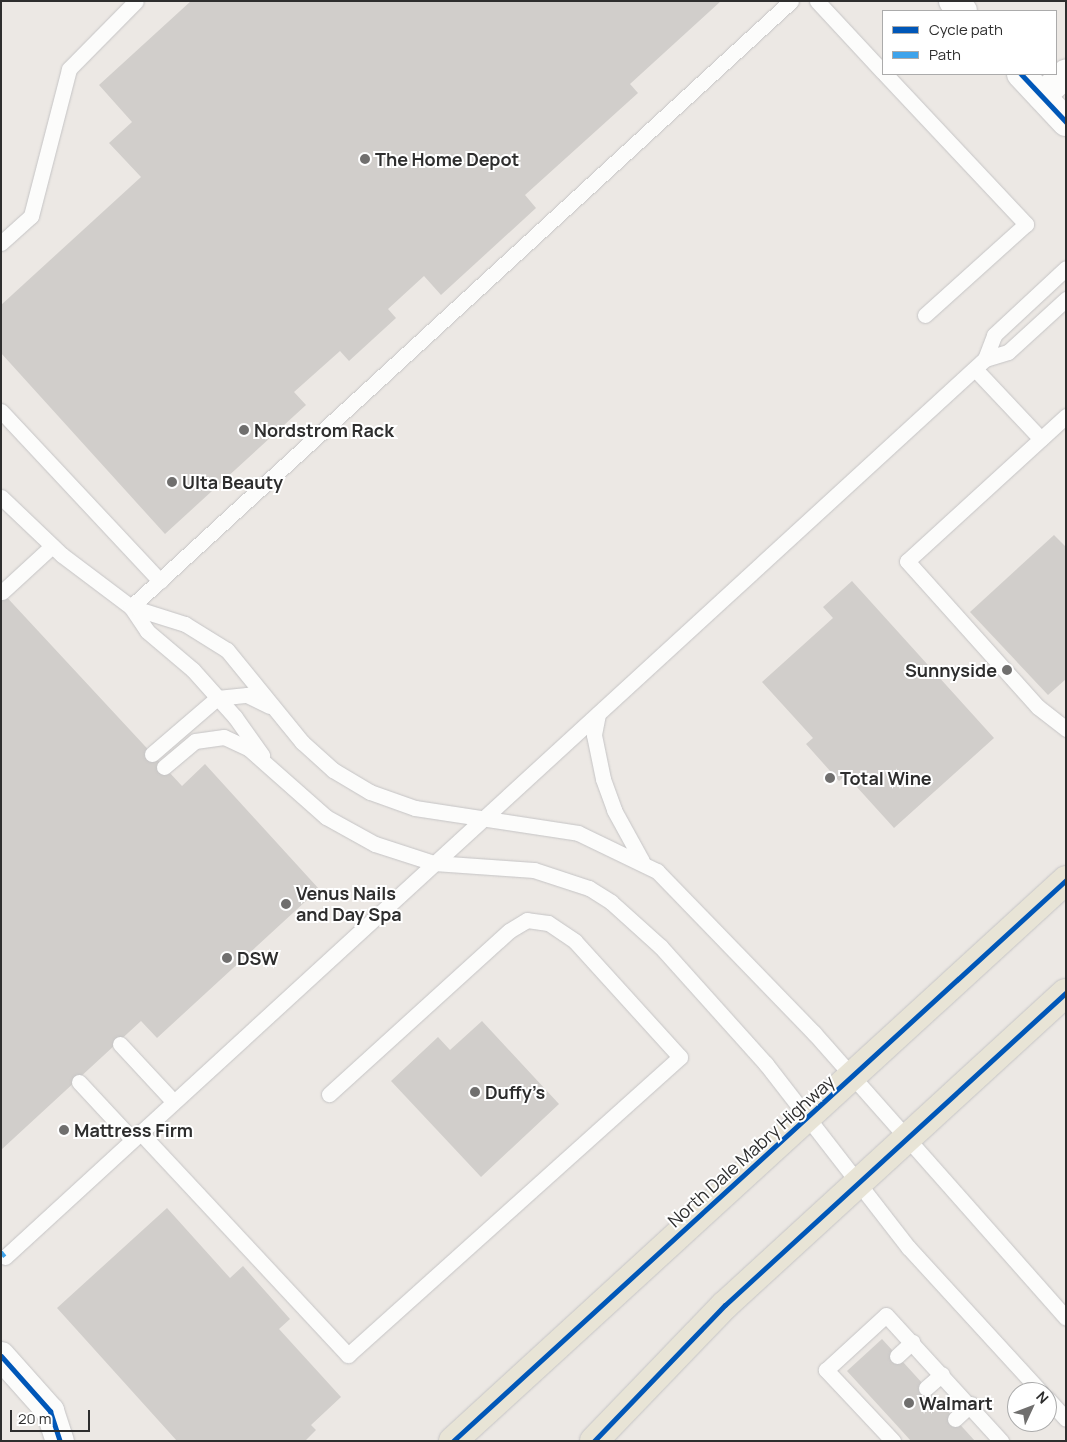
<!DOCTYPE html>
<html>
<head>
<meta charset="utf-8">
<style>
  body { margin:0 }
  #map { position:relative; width:1067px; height:1442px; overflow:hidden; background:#ece8e4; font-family:Manrope,sans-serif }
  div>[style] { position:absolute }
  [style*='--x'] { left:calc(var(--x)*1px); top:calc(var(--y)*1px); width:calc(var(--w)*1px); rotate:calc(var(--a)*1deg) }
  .building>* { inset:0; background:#d1cecb }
  .roads { filter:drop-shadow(0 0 1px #c5c4c5) drop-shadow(0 0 1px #c5c4c5) }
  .lane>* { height:15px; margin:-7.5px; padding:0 7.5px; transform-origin:7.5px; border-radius:7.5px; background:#fcfcfb }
  .street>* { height:28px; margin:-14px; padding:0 14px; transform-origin:14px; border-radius:14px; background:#fcfcfb }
  .secondary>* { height:28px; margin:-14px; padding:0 14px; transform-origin:14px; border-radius:14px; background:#fcfcfb }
  .primary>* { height:28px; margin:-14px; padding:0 14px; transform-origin:14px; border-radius:14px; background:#e8e4d6 }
  .quiet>* { height:4px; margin-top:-2px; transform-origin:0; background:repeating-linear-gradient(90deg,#3ea3eb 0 8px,transparent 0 12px) }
  .cycleway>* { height:5px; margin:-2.5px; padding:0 2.5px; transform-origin:2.5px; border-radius:2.5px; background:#0057b8 }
  .dots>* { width:14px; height:14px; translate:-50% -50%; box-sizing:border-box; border:2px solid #fff; border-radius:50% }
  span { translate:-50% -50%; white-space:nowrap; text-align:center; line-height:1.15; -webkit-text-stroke:4px #fff; paint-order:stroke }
  .poi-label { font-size:18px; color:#2e2e2e; font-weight:700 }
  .left { translate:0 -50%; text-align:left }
  .right { translate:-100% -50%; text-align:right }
  .street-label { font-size:18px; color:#2e2e2e }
  .frame { position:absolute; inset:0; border:2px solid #2e2e2e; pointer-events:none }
  .legend { position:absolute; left:882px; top:10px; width:175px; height:65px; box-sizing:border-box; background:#fff; border:1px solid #ababab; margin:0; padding:6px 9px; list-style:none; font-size:15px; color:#2e2e2e }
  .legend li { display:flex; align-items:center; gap:10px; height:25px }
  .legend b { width:25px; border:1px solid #ababab }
  .north { position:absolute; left:1007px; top:1382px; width:50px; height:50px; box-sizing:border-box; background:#fff; border:1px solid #ababab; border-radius:50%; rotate:47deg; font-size:14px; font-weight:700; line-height:20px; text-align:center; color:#2e2e2e }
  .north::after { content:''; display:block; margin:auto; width:18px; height:22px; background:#706f6e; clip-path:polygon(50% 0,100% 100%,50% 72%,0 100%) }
  .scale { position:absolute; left:10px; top:1410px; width:80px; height:22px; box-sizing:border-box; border:2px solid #2e2e2e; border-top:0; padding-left:6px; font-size:15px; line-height:18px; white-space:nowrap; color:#2e2e2e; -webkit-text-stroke:4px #fff; paint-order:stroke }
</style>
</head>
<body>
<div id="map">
  <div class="building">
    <div style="clip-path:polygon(191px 1px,721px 1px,630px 84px,638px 93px,525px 195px,536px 208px,441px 295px,424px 276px,388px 309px,396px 318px,349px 361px,340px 351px,294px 392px,306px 405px,165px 534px,1px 353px,1px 305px,141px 177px,109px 143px,132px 122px,99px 85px)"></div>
    <div style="clip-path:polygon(1054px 535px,1066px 547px,1066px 679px,1048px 695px,970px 612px)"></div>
    <div style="clip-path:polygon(852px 581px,994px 738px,894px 828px,846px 775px,839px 781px,806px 744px,813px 738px,762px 682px,833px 618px,823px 607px)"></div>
    <div style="clip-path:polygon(1px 591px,182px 786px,205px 764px,319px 889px,157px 1038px,141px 1021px,1px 1150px)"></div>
    <div style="clip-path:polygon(482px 1021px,559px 1104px,481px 1177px,391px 1081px,438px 1037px,450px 1050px)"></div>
    <div style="clip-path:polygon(167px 1208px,230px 1278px,243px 1266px,290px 1319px,279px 1329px,341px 1397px,311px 1425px,316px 1430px,305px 1441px,177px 1441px,57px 1308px)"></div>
    <div style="clip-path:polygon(882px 1339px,955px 1419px,975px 1441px,911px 1441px,891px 1419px,847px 1371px)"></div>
  </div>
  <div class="roads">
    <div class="lane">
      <div style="--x:817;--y:1;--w:97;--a:47.1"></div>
      <div style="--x:885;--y:74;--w:206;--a:46.8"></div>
      <div style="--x:1026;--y:224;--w:136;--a:138"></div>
      <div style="--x:1;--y:243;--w:40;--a:-42"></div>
      <div style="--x:31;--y:216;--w:152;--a:-75.5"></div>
      <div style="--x:69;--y:69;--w:95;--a:-45.4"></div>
      <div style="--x:985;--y:359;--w:26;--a:-69"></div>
      <div style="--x:994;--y:335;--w:98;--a:-42.9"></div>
      <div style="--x:975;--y:369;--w:96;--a:46.7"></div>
      <div style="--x:1;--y:411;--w:233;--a:46.9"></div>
      <div style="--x:1066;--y:416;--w:215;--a:137.6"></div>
      <div style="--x:907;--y:561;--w:196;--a:48.1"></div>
      <div style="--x:1038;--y:707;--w:36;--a:38"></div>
      <div style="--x:1;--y:497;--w:84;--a:43.6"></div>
      <div style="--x:62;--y:555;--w:86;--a:37"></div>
      <div style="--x:131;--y:607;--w:29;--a:56"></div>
      <div style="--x:147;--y:631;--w:60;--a:40.3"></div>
      <div style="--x:193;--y:670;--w:63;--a:48.2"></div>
      <div style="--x:235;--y:717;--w:47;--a:54.6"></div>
      <div style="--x:2;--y:592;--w:68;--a:-42.6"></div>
      <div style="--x:131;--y:607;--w:57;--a:17.5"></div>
      <div style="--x:185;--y:624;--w:49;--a:31.8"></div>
      <div style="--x:227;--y:650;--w:119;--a:50.8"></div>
      <div style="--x:302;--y:742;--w:42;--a:42.1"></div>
      <div style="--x:333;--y:770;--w:43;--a:30.7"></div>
      <div style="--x:370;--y:792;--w:48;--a:19.6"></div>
      <div style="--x:415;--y:808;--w:165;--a:8.7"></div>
      <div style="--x:578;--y:833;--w:88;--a:25.7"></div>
      <div style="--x:657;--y:871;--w:226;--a:45.9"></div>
      <div style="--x:814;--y:1033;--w:380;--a:48.5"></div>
      <div style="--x:131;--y:607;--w:896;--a:-42.56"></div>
      <div style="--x:598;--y:714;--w:21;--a:101"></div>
      <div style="--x:594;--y:735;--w:45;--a:78.4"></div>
      <div style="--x:603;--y:779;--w:33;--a:70"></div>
      <div style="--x:614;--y:810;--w:58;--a:61.2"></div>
      <div style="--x:152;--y:754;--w:86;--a:-40.7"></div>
      <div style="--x:217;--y:698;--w:30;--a:-6"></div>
      <div style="--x:247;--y:695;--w:25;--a:26"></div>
      <div style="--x:164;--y:767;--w:40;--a:-40"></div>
      <div style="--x:195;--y:741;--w:29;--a:-8"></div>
      <div style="--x:224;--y:737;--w:26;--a:25"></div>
      <div style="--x:248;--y:748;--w:104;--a:41.5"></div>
      <div style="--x:326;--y:817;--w:56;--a:28.9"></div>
      <div style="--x:375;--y:844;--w:62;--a:17.9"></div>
      <div style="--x:434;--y:863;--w:100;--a:4"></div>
      <div style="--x:534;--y:870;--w:58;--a:18.1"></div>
      <div style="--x:589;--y:888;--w:26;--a:32"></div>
      <div style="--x:611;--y:902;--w:67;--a:42"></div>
      <div style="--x:661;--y:947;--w:157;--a:48.1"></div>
      <div style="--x:766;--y:1064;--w:232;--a:52.2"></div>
      <div style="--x:908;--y:1247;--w:197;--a:47.5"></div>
      <div style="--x:120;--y:1044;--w:78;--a:47.1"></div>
      <div style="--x:79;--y:1082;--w:78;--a:47.1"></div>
      <div style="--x:140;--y:1132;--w:305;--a:47"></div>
      <div style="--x:348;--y:1355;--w:446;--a:-41.9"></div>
      <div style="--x:680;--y:1057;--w:156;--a:-132.2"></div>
      <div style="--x:575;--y:941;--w:32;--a:-146"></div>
      <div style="--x:548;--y:923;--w:21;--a:-172"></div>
      <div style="--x:527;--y:920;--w:21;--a:149"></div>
      <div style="--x:509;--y:931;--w:243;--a:137.8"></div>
      <div style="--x:5;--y:1257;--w:1329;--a:-42.5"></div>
      <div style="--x:985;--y:359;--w:24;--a:-17"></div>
      <div style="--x:1008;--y:352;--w:79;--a:-42.4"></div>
      <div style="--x:897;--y:1356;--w:21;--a:-43"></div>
      <div style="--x:926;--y:1388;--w:21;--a:-41"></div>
      <div style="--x:1047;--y:1398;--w:28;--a:48"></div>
      <div style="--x:955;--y:1419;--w:22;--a:-43"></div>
      <div style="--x:893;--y:1441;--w:98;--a:-133.3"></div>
      <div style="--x:826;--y:1370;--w:81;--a:-42.5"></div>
      <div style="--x:886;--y:1315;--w:171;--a:47.6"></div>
    </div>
    <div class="street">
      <div style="--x:1042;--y:96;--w:33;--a:-43"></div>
      <div style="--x:1;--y:1356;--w:74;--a:48.3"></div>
      <div style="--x:50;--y:1411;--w:32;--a:72"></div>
    </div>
    <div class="secondary">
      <div style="--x:953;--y:1;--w:14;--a:45"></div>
      <div style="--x:1021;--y:74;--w:66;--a:46.8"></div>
    </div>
    <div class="primary">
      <div style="--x:453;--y:1441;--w:831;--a:-42.46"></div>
      <div style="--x:594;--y:1441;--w:189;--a:-46.1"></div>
      <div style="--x:725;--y:1305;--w:462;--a:-42.5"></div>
    </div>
  </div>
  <div class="quiet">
    <div style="--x:1;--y:1252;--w:6;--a:51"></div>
  </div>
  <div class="cycleway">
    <div style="--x:1021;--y:74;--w:66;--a:46.8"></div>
    <div style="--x:1;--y:1356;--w:74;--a:48.3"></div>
    <div style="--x:50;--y:1411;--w:32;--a:72"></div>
    <div style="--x:453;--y:1441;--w:831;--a:-42.46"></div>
    <div style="--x:594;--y:1441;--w:189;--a:-46.1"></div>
    <div style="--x:725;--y:1305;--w:462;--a:-42.5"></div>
  </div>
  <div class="dots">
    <div style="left:365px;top:159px;background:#706f6e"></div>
    <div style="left:244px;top:430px;background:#706f6e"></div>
    <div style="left:172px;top:482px;background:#706f6e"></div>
    <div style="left:1007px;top:670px;background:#706f6e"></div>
    <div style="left:830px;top:778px;background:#706f6e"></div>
    <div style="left:286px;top:904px;background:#706f6e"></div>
    <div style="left:227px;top:958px;background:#706f6e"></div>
    <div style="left:475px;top:1092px;background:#706f6e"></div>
    <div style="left:64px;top:1130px;background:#706f6e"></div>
    <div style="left:909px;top:1403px;background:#706f6e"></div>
  </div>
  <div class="poi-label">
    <span class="left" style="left:375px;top:159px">The Home Depot</span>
    <span class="left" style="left:254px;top:430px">Nordstrom Rack</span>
    <span class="left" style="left:182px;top:482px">Ulta Beauty</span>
    <span class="right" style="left:997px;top:670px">Sunnyside</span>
    <span class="left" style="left:840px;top:778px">Total Wine</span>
    <span class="left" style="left:296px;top:904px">Venus Nails<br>and Day Spa</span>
    <span class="left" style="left:237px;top:958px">DSW</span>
    <span class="left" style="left:485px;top:1092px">Duffy’s</span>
    <span class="left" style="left:74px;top:1130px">Mattress Firm</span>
    <span class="left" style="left:919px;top:1403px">Walmart</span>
  </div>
  <div class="street-label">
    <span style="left:751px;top:1151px;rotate:-42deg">North Dale Mabry Highway</span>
  </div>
  <div class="frame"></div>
  <ul class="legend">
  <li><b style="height:6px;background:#0057b8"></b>Cycle path</li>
  <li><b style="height:6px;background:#3ea3eb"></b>Path</li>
  </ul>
  <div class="north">N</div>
  <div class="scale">20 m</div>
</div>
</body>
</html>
